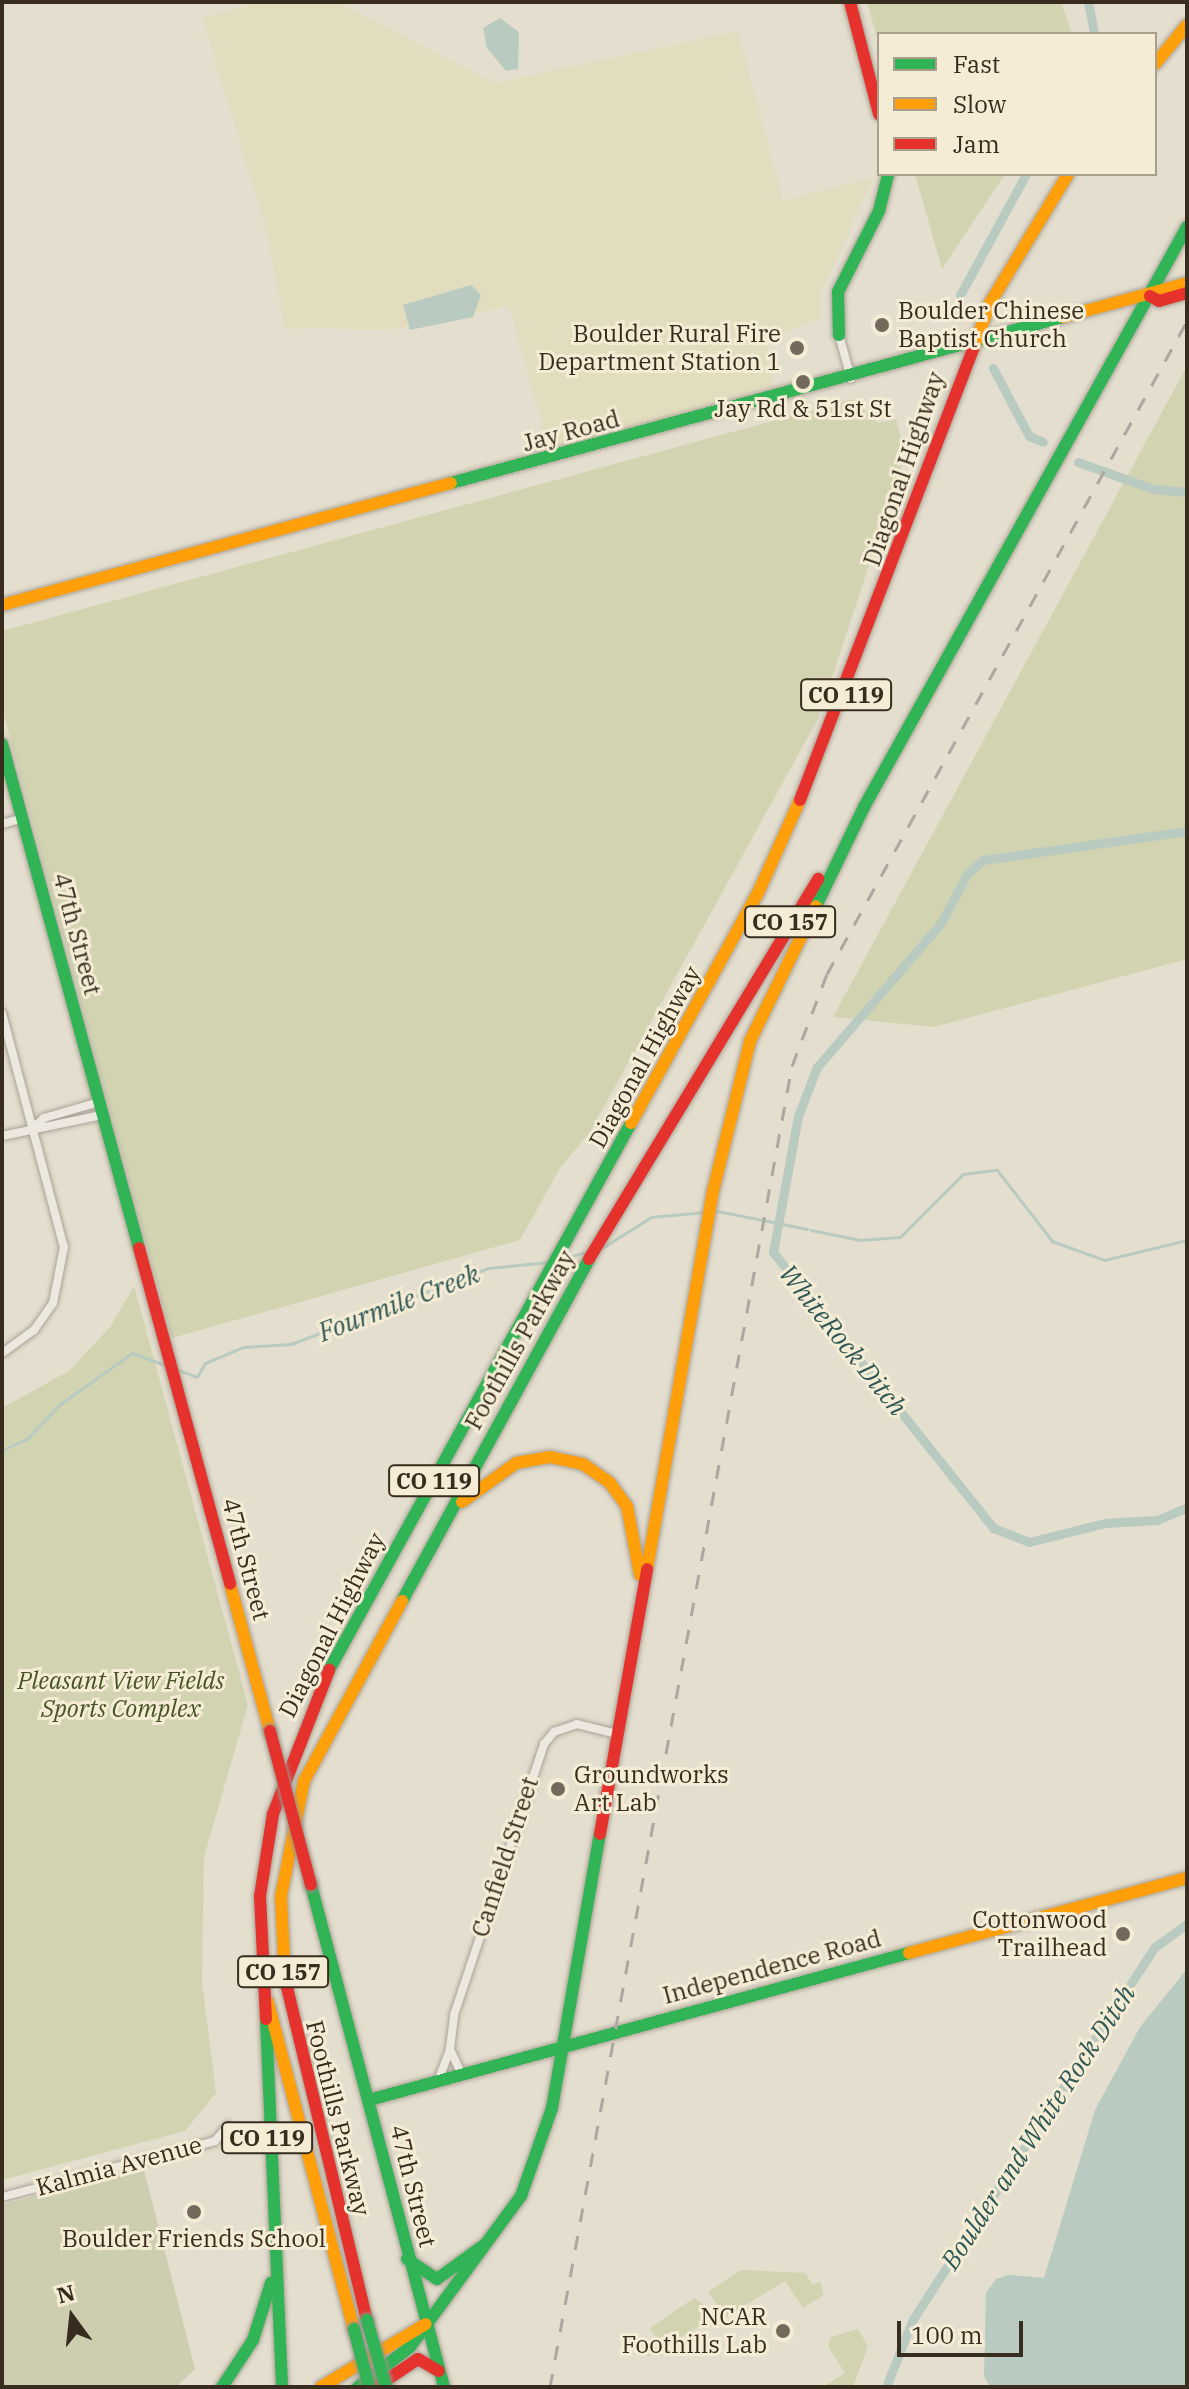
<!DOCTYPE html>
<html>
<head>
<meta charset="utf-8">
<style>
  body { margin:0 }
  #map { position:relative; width:1189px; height:2389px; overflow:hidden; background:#e4dece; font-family:"IBM Plex Serif",serif }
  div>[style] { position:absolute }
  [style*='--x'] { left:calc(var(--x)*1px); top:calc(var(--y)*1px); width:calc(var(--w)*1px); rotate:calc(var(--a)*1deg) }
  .farmland>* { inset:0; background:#e3ddbf }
  .green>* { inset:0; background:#d2d4b1 }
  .cemetery>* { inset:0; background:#cdceb0 }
  .water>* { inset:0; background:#b9cac0 }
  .stream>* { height:3px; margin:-1.5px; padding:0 1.5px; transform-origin:1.5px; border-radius:1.5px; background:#b9cac0 }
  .canal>* { height:9px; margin:-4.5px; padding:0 4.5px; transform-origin:4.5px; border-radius:4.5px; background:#b9cac0 }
  .roads { filter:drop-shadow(0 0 2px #aaa397) drop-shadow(0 0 2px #aaa397) }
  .street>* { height:8px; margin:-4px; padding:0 4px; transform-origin:4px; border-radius:4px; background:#ece8df }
  .fast>* { height:12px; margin:-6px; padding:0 6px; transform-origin:6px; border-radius:6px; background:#30b455 }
  .slow>* { height:12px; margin:-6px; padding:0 6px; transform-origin:6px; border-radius:6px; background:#ff9f0a }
  .jam>* { height:12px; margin:-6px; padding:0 6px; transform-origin:6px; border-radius:6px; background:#e5322d }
  .rail>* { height:3px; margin-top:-1.5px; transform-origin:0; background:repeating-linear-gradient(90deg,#aca89f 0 14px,transparent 0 28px) }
  .bridges { filter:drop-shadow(0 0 2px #999387) drop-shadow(0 0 2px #999387) }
  .fast-bridge>* { height:12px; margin:-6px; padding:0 6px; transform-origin:6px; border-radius:6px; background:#30b455 }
  .jam-bridge>* { height:12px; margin:-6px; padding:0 6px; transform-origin:6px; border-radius:6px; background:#e5322d }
  .dots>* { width:22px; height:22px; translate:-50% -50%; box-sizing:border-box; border:4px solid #f5ecd5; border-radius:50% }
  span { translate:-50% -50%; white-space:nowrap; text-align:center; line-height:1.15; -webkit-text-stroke:6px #f5ecd5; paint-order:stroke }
  .shield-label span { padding:2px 6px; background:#f5ecd5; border:2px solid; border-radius:6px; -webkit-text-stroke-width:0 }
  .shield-label { font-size:22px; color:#382c1f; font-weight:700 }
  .poi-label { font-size:24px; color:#382c1f }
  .left { translate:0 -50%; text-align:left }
  .right { translate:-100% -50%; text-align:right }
  .street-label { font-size:24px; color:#382c1f }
  .park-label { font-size:24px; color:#475426; font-style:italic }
  .water-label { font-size:26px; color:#2f5856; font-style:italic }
  .frame { position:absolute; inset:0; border:4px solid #382c1f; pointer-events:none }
  .legend { position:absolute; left:877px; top:32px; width:280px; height:144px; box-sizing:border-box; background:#f5ecd5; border:2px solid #a99f8c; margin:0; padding:10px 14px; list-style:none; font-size:24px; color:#382c1f }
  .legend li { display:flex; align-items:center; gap:16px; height:40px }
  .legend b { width:40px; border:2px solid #a99f8c }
  .north { position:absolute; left:32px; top:2277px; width:80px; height:80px; -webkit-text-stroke:6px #f5ecd5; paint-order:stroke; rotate:345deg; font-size:22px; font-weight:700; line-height:32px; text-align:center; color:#382c1f }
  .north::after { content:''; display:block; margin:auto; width:28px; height:36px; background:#382c1f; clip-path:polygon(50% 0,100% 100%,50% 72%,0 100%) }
  .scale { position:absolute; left:897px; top:2321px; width:126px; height:36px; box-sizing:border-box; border:4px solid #382c1f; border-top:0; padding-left:10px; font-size:24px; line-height:28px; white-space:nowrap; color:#382c1f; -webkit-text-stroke:6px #f5ecd5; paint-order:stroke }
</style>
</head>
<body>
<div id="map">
  <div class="farmland">
    <div style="clip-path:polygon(262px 2px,338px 2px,495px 83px,738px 31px,783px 200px,873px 178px,819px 299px,822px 318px,767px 340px,774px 386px,549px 451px,509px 306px,389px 330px,284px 328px,267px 233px,202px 18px)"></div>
  </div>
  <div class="green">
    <div style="clip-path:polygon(867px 2px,1061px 2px,1072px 34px,879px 34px,879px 45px)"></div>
    <div style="clip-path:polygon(915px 174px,1005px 174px,942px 269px)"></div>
    <div style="clip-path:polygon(1187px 366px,1187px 959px,934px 1027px,833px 1017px)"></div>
    <div style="clip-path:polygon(853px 399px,878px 423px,896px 419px,905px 456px,819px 717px,590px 1132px,560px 1168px,520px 1240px,172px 1338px,2px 708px,2px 631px)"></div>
    <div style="clip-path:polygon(134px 1286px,248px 1705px,204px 1857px,202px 1982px,216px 2093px,185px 2131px,2px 2180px,2px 1408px,69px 1371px,110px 1327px)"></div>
    <div style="clip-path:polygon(741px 2270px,805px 2273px,813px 2285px,820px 2281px,824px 2295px,803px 2308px,785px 2281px,726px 2317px,708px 2292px)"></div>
    <div style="clip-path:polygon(694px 2298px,711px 2309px,708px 2321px,648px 2357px,640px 2344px,658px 2341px,650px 2328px)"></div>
    <div style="clip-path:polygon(858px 2329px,868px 2346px,853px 2387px,823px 2387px,845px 2373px,828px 2346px,831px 2337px)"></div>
  </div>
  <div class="cemetery">
    <div style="clip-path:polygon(143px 2166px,195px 2369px,176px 2387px,2px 2387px,2px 2205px)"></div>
  </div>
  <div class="water">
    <div style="clip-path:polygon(500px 18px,519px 32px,518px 69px,506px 71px,487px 48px,483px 28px)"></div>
    <div style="clip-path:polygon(471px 285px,481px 295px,473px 317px,410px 330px,403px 305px)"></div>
    <div style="clip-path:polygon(1187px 1969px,1187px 2387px,990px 2387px,984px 2376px,986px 2293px,996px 2279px,1009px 2275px,1044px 2278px,1095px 2110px,1140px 2027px)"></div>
  </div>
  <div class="stream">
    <div style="--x:717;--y:1211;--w:92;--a:11.3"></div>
    <div style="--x:811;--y:1230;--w:50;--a:11.5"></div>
    <div style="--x:860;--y:1240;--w:40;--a:-4.3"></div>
    <div style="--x:900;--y:1237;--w:89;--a:-45"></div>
    <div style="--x:963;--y:1174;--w:34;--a:-7"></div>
    <div style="--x:997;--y:1170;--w:90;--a:52.2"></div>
    <div style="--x:1052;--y:1241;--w:55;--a:20.1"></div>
    <div style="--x:1104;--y:1260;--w:85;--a:-13.5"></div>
    <div style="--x:602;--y:1248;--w:58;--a:-32.3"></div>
    <div style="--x:651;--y:1217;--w:54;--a:-5.3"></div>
    <div style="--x:564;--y:1258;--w:24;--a:-15"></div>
    <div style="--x:176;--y:1369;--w:22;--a:21"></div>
    <div style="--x:197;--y:1377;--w:16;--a:-60"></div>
    <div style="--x:205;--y:1363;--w:41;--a:-22.8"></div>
    <div style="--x:243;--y:1347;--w:48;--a:-3.6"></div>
    <div style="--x:291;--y:1344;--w:211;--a:-21.1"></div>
    <div style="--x:488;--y:1268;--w:61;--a:-5.6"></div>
    <div style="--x:2;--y:1450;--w:27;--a:-24"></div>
    <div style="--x:27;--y:1439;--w:47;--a:-46.7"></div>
    <div style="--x:59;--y:1405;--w:90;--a:-35.5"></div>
    <div style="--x:132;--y:1353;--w:35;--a:20"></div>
  </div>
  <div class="canal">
    <div style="--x:1088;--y:2;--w:33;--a:79"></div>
    <div style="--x:960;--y:316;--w:21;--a:-90"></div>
    <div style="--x:960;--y:295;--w:138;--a:-61.4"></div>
    <div style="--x:993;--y:368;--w:77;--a:62.1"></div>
    <div style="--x:1029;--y:436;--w:15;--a:23"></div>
    <div style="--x:1078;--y:462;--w:80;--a:19.8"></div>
    <div style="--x:1153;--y:489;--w:34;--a:5"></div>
    <div style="--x:1187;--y:831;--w:206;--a:171.9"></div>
    <div style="--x:983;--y:860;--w:21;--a:139"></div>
    <div style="--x:967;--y:874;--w:55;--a:118"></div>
    <div style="--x:941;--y:923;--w:190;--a:130.7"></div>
    <div style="--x:817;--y:1067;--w:53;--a:111.2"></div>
    <div style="--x:798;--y:1116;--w:138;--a:100.4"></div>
    <div style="--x:773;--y:1252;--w:353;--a:51.4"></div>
    <div style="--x:993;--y:1528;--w:39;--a:21"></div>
    <div style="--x:1029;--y:1542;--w:78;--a:-14"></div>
    <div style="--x:1105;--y:1523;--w:52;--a:-3.3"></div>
    <div style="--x:1157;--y:1520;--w:33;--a:-23"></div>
    <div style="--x:886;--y:2387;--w:73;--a:-68.3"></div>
    <div style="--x:913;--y:2319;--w:444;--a:-57"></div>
    <div style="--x:1155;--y:1947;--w:39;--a:-36"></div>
  </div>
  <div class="roads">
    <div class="street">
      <div style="--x:839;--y:335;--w:45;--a:74.4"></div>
      <div style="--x:2;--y:824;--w:22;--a:-16"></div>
      <div style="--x:2;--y:1013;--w:242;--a:75.2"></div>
      <div style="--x:64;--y:1247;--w:57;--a:101.1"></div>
      <div style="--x:53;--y:1303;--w:33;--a:125"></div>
      <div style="--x:34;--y:1330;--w:39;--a:144"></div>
      <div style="--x:34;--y:1127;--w:13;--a:-42"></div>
      <div style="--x:44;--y:1118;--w:57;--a:-16.2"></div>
      <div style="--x:2;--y:1136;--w:102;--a:-11.9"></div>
      <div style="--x:462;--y:2075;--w:29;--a:-115"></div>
      <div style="--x:450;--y:2049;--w:34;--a:-83"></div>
      <div style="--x:454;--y:2015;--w:286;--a:-71.6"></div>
      <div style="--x:544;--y:1744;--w:16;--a:-50"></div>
      <div style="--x:554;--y:1732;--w:24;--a:-19"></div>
      <div style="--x:577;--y:1724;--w:41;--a:14"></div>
      <div style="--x:438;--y:2081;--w:33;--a:-69"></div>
      <div style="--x:2;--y:2197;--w:220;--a:-14.7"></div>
      <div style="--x:215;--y:2141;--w:20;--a:-49"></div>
    </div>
    <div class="fast">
      <div style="--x:839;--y:335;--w:43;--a:-91.3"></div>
      <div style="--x:838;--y:292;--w:91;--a:-63.2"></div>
      <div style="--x:879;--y:211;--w:38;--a:-76"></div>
      <div style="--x:451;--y:483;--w:634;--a:-15.18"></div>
      <div style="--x:2;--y:744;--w:522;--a:74.79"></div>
      <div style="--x:816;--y:906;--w:110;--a:-64.1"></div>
      <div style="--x:864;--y:807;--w:664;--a:-60.89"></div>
      <div style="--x:402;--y:1601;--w:390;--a:-61.3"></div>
      <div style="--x:329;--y:1670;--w:625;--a:-61.1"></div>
      <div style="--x:311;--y:1885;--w:519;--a:75.16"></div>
      <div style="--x:266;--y:2019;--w:368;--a:87.5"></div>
      <div style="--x:369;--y:2100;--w:560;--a:-15.23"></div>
      <div style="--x:407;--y:2259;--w:36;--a:34"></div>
      <div style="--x:437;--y:2279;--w:58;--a:-35.9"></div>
      <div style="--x:222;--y:2387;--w:56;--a:-56.6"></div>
      <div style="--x:253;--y:2340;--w:60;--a:-72.5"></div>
      <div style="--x:358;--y:2387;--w:66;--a:-37.6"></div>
      <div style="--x:410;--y:2347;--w:187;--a:-53.7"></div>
      <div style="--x:521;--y:2196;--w:93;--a:-70.6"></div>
      <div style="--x:552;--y:2108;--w:278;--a:-80.1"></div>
    </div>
    <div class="slow">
      <div style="--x:1155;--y:64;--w:50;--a:-50.6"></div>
      <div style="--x:1063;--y:317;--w:129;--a:-15.3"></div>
      <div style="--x:974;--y:347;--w:47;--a:-70"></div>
      <div style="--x:990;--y:303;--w:151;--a:-58.8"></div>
      <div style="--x:2;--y:605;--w:465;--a:-15.2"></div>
      <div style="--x:631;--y:1123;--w:263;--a:-61.1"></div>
      <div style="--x:758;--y:893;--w:102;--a:-65.7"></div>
      <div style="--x:462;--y:1502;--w:67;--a:-35.8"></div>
      <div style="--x:516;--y:1463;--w:35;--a:-10"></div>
      <div style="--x:550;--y:1457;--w:34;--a:12"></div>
      <div style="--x:583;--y:1464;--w:33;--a:35"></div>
      <div style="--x:610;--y:1483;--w:29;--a:54"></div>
      <div style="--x:627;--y:1506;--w:70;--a:79.3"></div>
      <div style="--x:647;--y:1569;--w:384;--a:-80.1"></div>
      <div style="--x:713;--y:1191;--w:154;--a:-76.1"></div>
      <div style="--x:750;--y:1041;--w:150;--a:-63.9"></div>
      <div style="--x:230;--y:1584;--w:152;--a:74.8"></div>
      <div style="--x:909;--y:1953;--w:288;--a:-15.1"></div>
      <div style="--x:285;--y:1979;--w:83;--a:-92.8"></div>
      <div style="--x:281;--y:1896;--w:117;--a:-78.7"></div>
      <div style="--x:304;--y:1781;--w:205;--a:-61.4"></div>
      <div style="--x:268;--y:2002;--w:338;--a:75.3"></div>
      <div style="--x:321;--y:2387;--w:122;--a:-31"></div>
    </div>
    <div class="jam">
      <div style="--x:850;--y:2;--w:116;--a:75.5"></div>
      <div style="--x:1150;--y:296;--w:10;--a:29"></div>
      <div style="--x:1159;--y:301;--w:29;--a:-16"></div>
      <div style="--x:800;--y:800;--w:485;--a:-69"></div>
      <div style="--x:139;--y:1248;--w:348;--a:74.8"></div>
      <div style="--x:589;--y:1259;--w:444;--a:-58.9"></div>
      <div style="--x:600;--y:1834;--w:269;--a:-79.9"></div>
      <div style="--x:285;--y:1979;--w:351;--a:76.5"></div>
      <div style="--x:266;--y:2019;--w:123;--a:-92.8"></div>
      <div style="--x:260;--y:1896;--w:83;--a:-81"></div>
      <div style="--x:273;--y:1814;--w:155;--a:-68.7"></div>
      <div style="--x:376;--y:2387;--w:50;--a:-33.7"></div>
      <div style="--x:418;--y:2359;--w:24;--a:30"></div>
    </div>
  </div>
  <div class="rail">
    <div style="--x:550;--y:2387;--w:1343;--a:-79.62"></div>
    <div style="--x:792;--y:1066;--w:98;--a:-69.2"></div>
    <div style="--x:827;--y:974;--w:746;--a:-61.13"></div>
  </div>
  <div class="bridges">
    <div class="fast-bridge">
      <div style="--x:367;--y:2320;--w:70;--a:74.2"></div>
      <div style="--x:354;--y:2329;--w:60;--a:75.5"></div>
    </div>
    <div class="jam-bridge">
      <div style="--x:270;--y:1731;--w:159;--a:75.1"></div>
    </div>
  </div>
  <div class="dots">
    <div style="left:882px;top:325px;background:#746a5c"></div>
    <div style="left:797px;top:348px;background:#746a5c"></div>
    <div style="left:803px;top:382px;background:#746a5c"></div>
    <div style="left:558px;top:1789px;background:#746a5c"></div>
    <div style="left:1123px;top:1934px;background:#746a5c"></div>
    <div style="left:194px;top:2212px;background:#746a5c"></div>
    <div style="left:783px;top:2331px;background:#746a5c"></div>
  </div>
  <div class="shield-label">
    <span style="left:846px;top:695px">CO 119</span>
    <span style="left:790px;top:922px">CO 157</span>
    <span style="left:434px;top:1481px">CO 119</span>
    <span style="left:283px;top:1972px">CO 157</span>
    <span style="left:267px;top:2138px">CO 119</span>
  </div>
  <div class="poi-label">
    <span class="left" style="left:898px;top:325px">Boulder Chinese<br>Baptist Church</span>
    <span class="right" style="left:781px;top:348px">Boulder Rural Fire<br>Department Station 1</span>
    <span style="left:803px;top:409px">Jay Rd &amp; 51st St</span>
    <span class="left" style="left:574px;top:1789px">Groundworks<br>Art Lab</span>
    <span class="right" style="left:1107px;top:1934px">Cottonwood<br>Trailhead</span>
    <span style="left:194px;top:2239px">Boulder Friends School</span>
    <span class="right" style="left:767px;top:2331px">NCAR<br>Foothills Lab</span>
  </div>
  <div class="street-label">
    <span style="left:571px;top:431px;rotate:-15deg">Jay Road</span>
    <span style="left:904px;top:469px;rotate:-71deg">Diagonal Highway</span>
    <span style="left:77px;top:934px;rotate:75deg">47th Street</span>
    <span style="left:645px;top:1057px;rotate:-61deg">Diagonal Highway</span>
    <span style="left:520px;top:1340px;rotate:-61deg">Foothills Parkway</span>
    <span style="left:246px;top:1559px;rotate:75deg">47th Street</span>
    <span style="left:332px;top:1625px;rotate:-63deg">Diagonal Highway</span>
    <span style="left:505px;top:1857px;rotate:-72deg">Canfield Street</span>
    <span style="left:772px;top:1967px;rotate:-15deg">Independence Road</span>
    <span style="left:338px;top:2118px;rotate:76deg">Foothills Parkway</span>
    <span style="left:119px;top:2166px;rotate:-15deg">Kalmia Avenue</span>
    <span style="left:413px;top:2186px;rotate:76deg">47th Street</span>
  </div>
  <div class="park-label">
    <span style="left:121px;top:1695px">Pleasant View Fields<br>Sports Complex</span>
  </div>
  <div class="water-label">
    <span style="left:399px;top:1303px;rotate:-21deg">Fourmile Creek</span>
    <span style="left:843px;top:1340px;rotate:51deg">WhiteRock Ditch</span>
    <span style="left:1038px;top:2127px;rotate:-57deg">Boulder and White Rock Ditch</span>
  </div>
  <div class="frame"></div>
  <ul class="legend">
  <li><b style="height:10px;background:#30b455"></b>Fast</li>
  <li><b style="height:10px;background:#ff9f0a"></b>Slow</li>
  <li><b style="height:10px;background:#e5322d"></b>Jam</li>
  </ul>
  <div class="north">N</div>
  <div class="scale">100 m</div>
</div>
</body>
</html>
